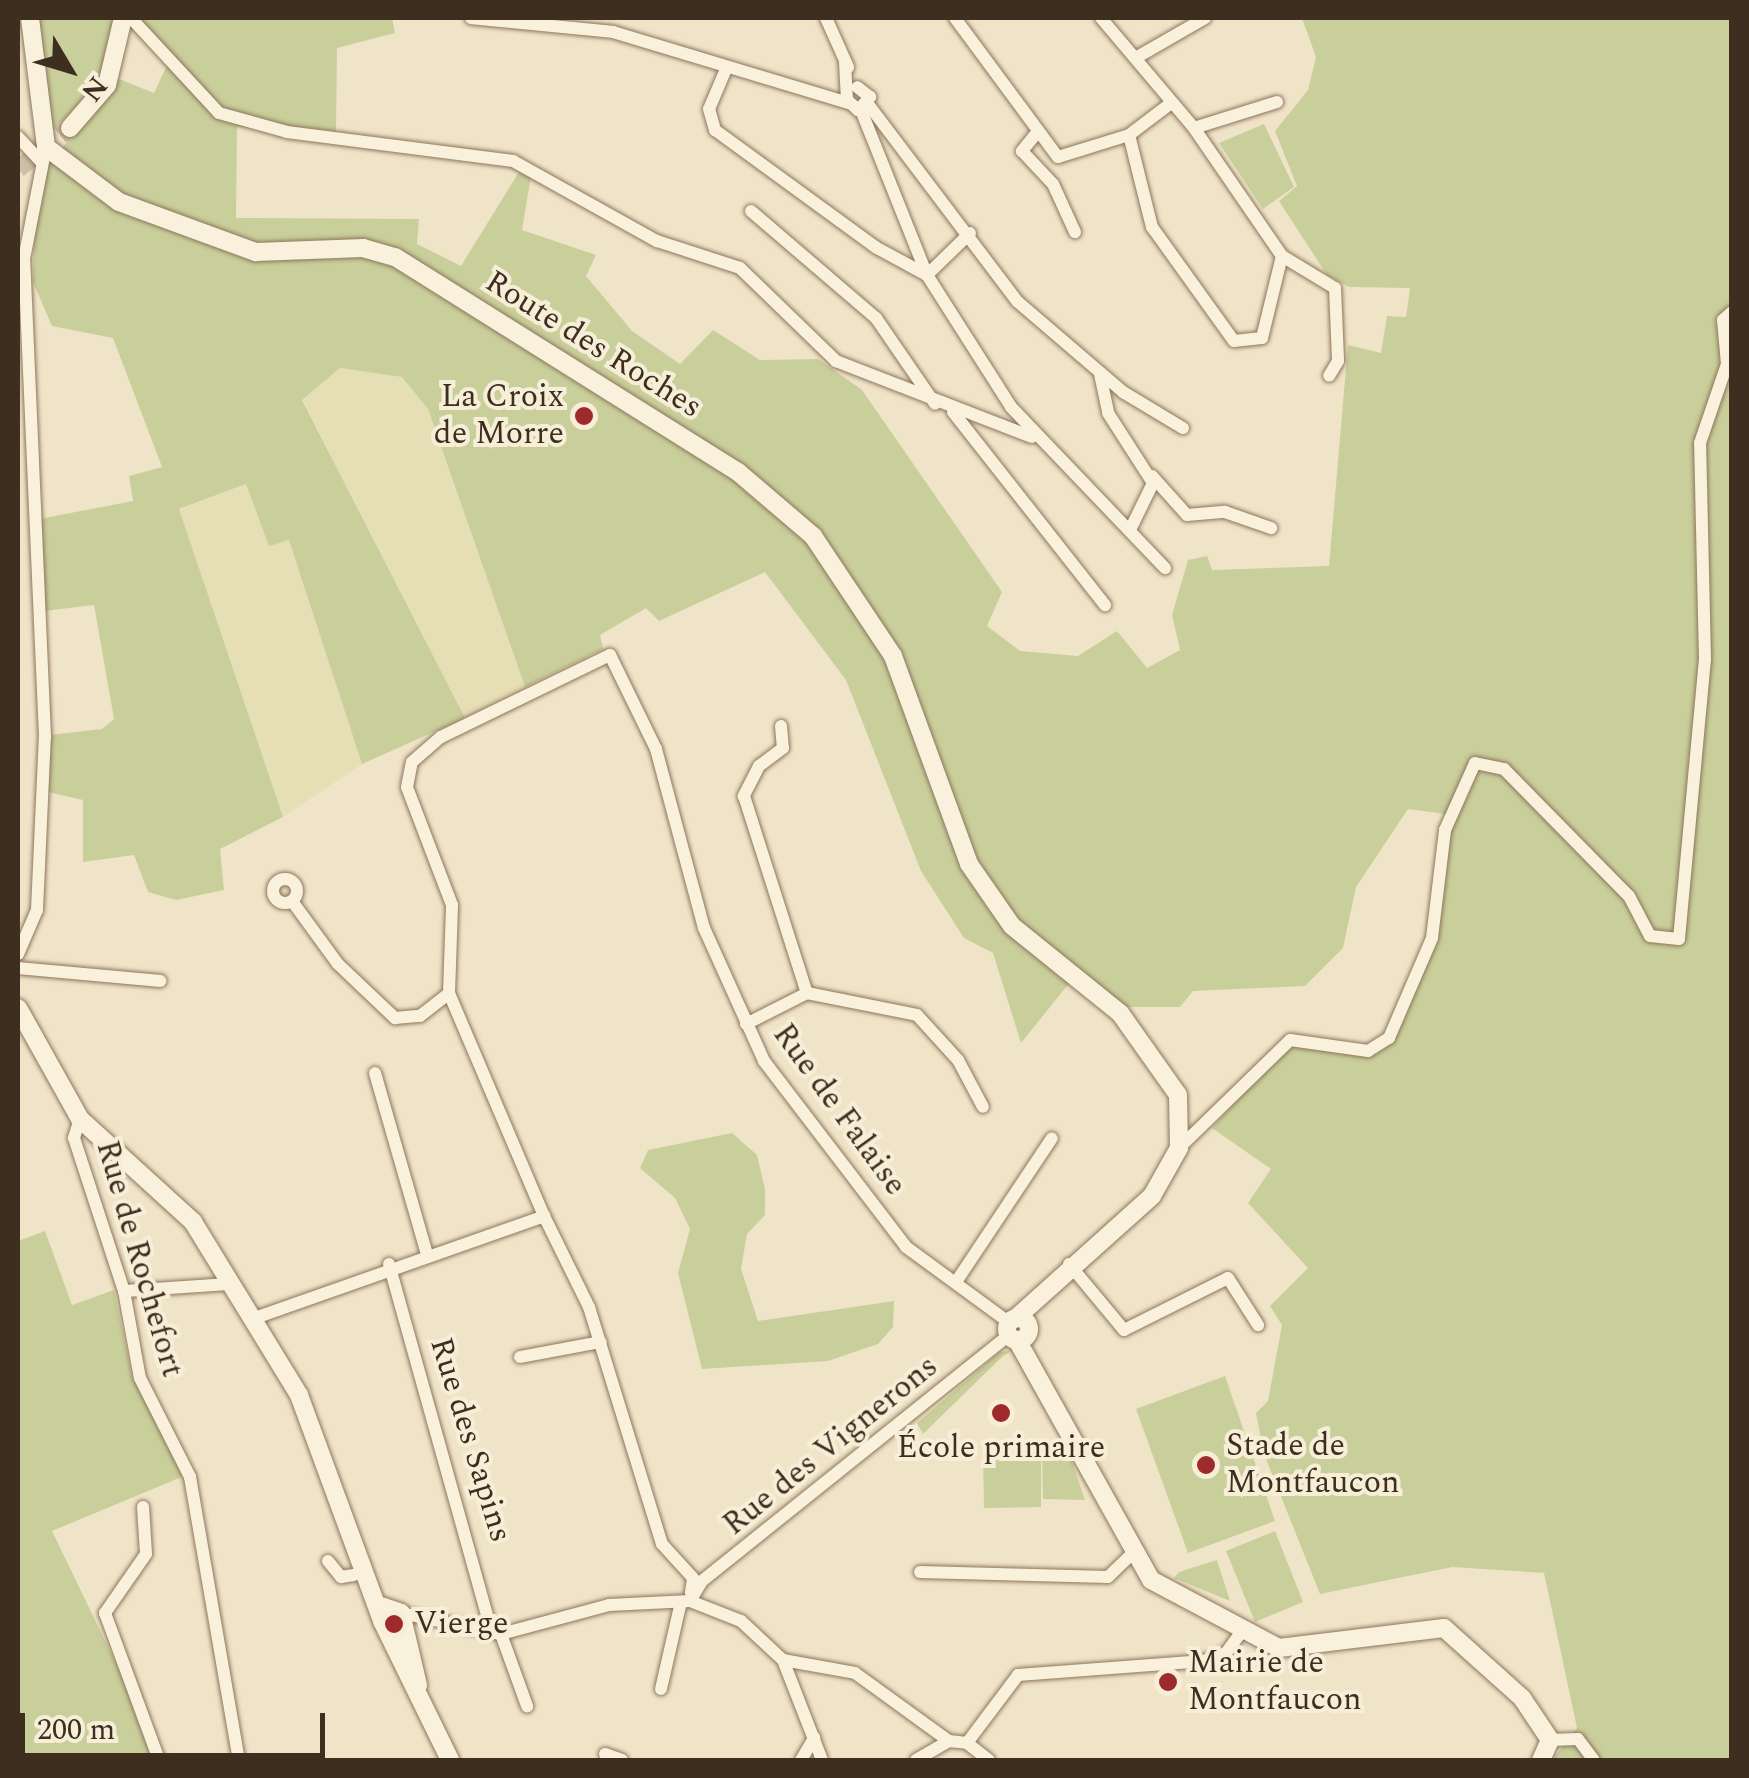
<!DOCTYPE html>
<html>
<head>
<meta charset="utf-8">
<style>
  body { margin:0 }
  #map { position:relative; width:1749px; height:1778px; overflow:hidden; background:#f0e4c8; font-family:Spectral,serif }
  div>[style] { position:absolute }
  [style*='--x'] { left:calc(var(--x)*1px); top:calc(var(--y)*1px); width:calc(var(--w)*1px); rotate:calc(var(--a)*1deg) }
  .farmland>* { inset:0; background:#e6deb5 }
  .green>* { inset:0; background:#c9cf9b }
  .secondary-tunnel>* { height:18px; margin-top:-9px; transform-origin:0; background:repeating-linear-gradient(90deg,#ccc0a6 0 18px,transparent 0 27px) }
  .roads { filter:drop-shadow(0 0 2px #8d765c) drop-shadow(0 0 2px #8d765c) }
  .street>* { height:12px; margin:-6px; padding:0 6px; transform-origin:6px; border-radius:6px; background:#faf1dc }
  .street>.ring { margin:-6px; padding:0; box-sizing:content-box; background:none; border:12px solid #faf1dc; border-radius:50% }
  .secondary>* { height:18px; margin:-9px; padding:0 9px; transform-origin:9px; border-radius:9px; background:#faf1dc }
  .secondary>.ring { margin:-9px; padding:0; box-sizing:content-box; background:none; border:18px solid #faf1dc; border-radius:50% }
  .dots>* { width:28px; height:28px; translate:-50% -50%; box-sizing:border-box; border:5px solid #f7eed8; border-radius:50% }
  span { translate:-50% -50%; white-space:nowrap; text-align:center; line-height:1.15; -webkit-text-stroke:8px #f7eed8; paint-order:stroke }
  .street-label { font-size:32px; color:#3d2e20 }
  .poi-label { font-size:32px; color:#3d2e20 }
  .right { translate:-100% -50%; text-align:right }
  .left { translate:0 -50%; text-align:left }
  .frame { position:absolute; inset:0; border:20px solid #3d2e20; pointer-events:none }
  .north { position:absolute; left:20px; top:20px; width:100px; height:100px; -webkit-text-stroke:8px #f7eed8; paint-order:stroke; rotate:128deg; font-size:28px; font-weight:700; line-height:40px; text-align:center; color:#3d2e20 }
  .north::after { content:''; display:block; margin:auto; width:35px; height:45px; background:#3d2e20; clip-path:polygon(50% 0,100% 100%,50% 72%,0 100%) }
  .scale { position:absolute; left:20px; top:1713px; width:305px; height:45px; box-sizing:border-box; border:5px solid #3d2e20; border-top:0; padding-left:12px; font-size:30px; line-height:35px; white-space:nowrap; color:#3d2e20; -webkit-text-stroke:8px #f7eed8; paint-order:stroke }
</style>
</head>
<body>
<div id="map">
  <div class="farmland">
    <div style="clip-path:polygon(340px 368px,402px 377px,428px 409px,525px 687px,465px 718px,302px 399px)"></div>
    <div style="clip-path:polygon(247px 484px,269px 545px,289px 539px,362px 764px,283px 817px,179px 510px)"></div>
  </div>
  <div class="green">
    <div style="clip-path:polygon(18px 18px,114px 18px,110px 70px,52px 132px,45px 55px,28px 61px)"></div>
    <div style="clip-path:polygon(138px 18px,392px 18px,395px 33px,337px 48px,336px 132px,237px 127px,236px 218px,419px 219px,417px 244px,461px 266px,519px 172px,531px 176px,522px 230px,596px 255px,586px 276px,632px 331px,680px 364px,713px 330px,760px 360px,818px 359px,862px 390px,1002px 592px,987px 626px,1020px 651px,1078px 656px,1117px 631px,1147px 668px,1180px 650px,1172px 615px,1188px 560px,1207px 556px,1212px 570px,1329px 566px,1348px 345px,1381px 353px,1387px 316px,1406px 317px,1410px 288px,1349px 287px,1327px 275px,1279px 201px,1297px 186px,1275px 131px,1308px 90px,1316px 57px,1302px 18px,1731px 18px,1731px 1760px,1552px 1760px,1577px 1728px,1544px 1573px,1452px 1567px,1320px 1594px,1264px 1454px,1256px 1413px,1268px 1401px,1282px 1325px,1270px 1306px,1308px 1268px,1248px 1203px,1271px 1169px,1212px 1128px,1270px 1062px,1304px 1040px,1356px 1056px,1377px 1054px,1390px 1040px,1437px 933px,1452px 815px,1408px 809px,1356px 887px,1343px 948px,1305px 986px,1193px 991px,1180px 1007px,1124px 1007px,1079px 971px,1021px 1043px,993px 953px,964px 938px,921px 871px,846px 680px,765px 572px,659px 621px,646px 608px,600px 635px,603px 649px,525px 687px,428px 409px,402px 377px,340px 368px,302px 400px,465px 718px,362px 764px,289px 540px,269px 546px,246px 484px,179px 509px,283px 817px,220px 849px,224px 890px,176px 900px,148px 892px,134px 855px,83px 862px,83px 800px,48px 792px,49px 735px,102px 729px,114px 719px,94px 605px,44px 611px,39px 519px,133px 501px,129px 476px,162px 467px,113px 338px,52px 326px,33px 282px,35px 215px,49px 164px,119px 79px,154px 93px,169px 61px)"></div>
    <div style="clip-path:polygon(1264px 124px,1294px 187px,1263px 209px,1219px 143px)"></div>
    <div style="clip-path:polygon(732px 1133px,757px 1155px,765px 1189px,765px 1215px,747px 1234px,741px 1269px,758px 1321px,894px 1301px,893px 1327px,878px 1344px,828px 1361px,702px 1369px,678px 1273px,690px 1229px,675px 1198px,640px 1168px,648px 1150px)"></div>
    <div style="clip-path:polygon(45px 1231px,72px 1305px,114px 1290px,132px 1377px,184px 1476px,52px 1531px,139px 1711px,151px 1760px,18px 1760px,18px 1241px)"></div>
    <div style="clip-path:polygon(1013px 1350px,1002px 1357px,923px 1434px,917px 1423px,1000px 1352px)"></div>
    <div style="clip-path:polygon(1225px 1376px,1275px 1521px,1188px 1553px,1136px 1409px)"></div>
    <div style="clip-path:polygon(1069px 1453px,1085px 1500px,1043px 1499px,1042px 1456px)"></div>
    <div style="clip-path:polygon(983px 1455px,1041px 1455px,1041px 1507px,984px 1508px)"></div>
    <div style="clip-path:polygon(1275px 1531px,1303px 1602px,1255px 1622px,1226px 1551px)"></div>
    <div style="clip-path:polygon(1217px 1560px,1230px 1601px,1174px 1578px,1179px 1572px)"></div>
  </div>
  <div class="secondary-tunnel">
    <div style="--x:18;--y:169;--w:66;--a:-38.3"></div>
  </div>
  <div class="roads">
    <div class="street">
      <div style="--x:131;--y:18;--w:129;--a:47.2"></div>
      <div style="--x:219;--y:113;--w:71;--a:15.6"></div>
      <div style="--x:287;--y:132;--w:228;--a:7.3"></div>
      <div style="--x:513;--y:161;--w:165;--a:29.1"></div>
      <div style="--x:657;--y:241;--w:87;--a:18"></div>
      <div style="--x:740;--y:268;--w:134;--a:44.1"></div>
      <div style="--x:836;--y:361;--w:210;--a:21.2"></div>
      <div style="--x:471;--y:18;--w:143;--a:5.6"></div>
      <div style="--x:613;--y:32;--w:245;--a:16.8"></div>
      <div style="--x:826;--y:18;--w:54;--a:65.8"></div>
      <div style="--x:955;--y:18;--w:173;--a:53.5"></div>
      <div style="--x:1058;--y:157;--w:74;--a:-17.2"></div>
      <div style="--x:1129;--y:135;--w:48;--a:-37.3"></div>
      <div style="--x:1101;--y:18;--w:144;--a:49.8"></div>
      <div style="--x:1194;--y:128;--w:155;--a:55.5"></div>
      <div style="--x:1282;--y:256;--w:62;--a:31.1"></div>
      <div style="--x:1335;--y:288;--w:73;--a:87.6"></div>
      <div style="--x:1338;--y:361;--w:17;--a:121"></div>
      <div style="--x:1139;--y:56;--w:76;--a:-29.9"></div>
      <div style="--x:845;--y:62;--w:38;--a:87"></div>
      <div style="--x:847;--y:100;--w:15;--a:42"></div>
      <div style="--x:858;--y:110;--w:18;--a:-47"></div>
      <div style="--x:870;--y:97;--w:16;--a:-142"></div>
      <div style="--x:726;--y:69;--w:43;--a:113"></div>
      <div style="--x:709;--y:109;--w:22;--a:74"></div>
      <div style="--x:715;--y:130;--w:200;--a:36.1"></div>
      <div style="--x:877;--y:248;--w:57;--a:28.4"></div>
      <div style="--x:927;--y:275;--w:60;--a:-44.3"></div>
      <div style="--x:868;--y:104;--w:248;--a:52.9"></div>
      <div style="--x:1018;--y:302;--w:138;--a:40.6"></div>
      <div style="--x:1123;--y:392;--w:70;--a:31"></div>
      <div style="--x:861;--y:110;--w:178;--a:68.2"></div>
      <div style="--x:927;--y:275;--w:156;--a:57.5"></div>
      <div style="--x:1011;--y:407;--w:223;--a:46.3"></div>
      <div style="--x:1194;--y:128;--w:87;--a:-17.4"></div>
      <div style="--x:1035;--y:135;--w:21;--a:129"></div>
      <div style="--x:1022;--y:151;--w:45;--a:46.8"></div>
      <div style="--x:1053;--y:184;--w:53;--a:65.4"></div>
      <div style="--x:1129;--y:135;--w:95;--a:76"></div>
      <div style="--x:1152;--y:227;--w:140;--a:54.3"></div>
      <div style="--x:1234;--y:341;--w:28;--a:-6"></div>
      <div style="--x:1262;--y:338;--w:84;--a:-76.3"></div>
      <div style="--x:18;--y:137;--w:35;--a:47"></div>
      <div style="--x:751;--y:211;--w:165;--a:40.6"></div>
      <div style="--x:876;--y:318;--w:104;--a:55.5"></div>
      <div style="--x:1100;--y:374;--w:40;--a:78"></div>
      <div style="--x:1108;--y:413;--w:83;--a:57.3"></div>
      <div style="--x:1153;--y:483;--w:52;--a:116.1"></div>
      <div style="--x:953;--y:412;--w:246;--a:51.8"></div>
      <div style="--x:1152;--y:476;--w:52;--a:48.1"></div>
      <div style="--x:1187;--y:515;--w:38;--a:-5"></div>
      <div style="--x:1225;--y:512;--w:49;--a:19.2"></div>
      <div style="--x:781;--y:726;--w:22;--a:85"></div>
      <div style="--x:783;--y:748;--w:30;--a:143"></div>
      <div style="--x:759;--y:766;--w:34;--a:117"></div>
      <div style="--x:744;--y:796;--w:207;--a:72.3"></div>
      <div class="ring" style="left:273px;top:879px;width:12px;height:12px"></div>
      <div style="--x:292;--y:901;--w:78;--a:53.9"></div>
      <div style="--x:338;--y:964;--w:79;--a:43.5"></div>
      <div style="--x:395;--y:1018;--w:25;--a:-5"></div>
      <div style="--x:420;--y:1016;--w:37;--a:-38"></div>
      <div style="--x:18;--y:954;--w:48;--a:-66.6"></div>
      <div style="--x:37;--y:910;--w:173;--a:-87.4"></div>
      <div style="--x:45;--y:737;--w:478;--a:-92.5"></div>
      <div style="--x:24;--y:259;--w:114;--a:-78.9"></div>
      <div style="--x:18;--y:968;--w:143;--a:5.2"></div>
      <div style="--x:807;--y:993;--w:112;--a:11.3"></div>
      <div style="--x:917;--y:1015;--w:61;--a:47.7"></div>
      <div style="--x:958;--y:1060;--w:53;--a:62"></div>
      <div style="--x:746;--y:1024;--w:68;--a:-26.9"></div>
      <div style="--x:375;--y:1073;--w:188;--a:74"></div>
      <div style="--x:80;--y:1119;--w:20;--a:108"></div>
      <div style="--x:74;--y:1138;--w:161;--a:71.9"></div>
      <div style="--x:124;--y:1291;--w:88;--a:79.6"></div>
      <div style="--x:140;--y:1378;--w:111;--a:63.2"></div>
      <div style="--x:190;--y:1477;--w:287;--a:80.2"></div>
      <div style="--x:1179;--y:1148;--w:155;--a:-44.2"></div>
      <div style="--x:1290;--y:1040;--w:79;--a:8"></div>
      <div style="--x:1368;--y:1051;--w:25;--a:-32"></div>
      <div style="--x:1389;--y:1038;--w:109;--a:-66.7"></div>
      <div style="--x:1432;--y:938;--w:109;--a:-83.1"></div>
      <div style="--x:1445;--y:830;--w:73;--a:-65.9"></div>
      <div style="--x:1475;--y:763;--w:30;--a:12"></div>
      <div style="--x:1504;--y:769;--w:178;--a:45.5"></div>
      <div style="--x:1629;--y:896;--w:45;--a:62.3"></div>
      <div style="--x:1650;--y:936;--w:29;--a:6"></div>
      <div style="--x:1679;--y:939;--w:280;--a:-84.7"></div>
      <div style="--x:1705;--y:660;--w:217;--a:-91.3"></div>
      <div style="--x:1700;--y:443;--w:83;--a:-71.1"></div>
      <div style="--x:1727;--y:364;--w:44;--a:-95.2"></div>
      <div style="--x:1723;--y:320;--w:12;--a:-42"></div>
      <div style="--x:544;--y:1216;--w:102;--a:63.7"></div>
      <div style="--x:589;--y:1307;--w:248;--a:72.9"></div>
      <div style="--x:662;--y:1544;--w:46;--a:47.6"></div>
      <div style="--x:693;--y:1578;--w:15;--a:98"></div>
      <div style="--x:389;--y:1264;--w:383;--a:74.4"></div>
      <div style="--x:1069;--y:1264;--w:86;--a:50.2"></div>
      <div style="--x:1124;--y:1330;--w:116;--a:-26.6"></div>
      <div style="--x:1228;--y:1278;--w:56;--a:57.4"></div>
      <div style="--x:958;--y:1279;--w:169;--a:-56.3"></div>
      <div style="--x:124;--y:1291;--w:106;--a:-3.8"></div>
      <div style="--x:252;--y:1319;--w:310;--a:-19.4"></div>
      <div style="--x:544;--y:1216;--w:242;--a:-113.1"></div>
      <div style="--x:449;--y:993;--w:88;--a:-88"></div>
      <div style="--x:452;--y:905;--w:126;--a:-110.9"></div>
      <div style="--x:407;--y:787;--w:25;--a:-79"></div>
      <div style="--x:412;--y:762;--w:38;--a:-41"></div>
      <div style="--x:441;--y:737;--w:188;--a:-25.9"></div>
      <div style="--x:610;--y:655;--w:105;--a:63.9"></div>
      <div style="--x:656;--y:749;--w:185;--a:75"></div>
      <div style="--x:704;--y:928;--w:146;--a:65.7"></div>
      <div style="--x:764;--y:1061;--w:234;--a:52.6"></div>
      <div style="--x:906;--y:1247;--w:129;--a:36.2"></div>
      <div style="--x:520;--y:1357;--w:82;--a:-10.5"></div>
      <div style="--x:143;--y:1507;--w:47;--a:86.3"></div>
      <div style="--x:146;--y:1554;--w:72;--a:124.8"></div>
      <div style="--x:105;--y:1613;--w:157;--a:69.8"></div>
      <div style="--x:328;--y:1561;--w:21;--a:51"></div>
      <div style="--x:341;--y:1577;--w:13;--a:-9"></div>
      <div style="--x:920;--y:1572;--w:188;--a:1.5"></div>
      <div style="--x:1108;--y:1577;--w:32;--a:-44"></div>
      <div style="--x:690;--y:1601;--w:23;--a:-59"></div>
      <div style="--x:702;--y:1581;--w:393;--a:-38.7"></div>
      <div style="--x:401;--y:1613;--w:102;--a:11.9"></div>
      <div style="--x:501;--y:1634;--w:112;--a:-15"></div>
      <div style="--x:609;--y:1605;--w:81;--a:-2.8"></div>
      <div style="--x:690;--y:1601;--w:55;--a:21.4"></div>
      <div style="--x:741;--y:1621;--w:57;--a:42.9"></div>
      <div style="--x:783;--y:1660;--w:73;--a:10.2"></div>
      <div style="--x:855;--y:1673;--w:116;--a:35.9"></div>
      <div style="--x:949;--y:1741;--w:18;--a:6"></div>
      <div style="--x:501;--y:1634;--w:77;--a:70.1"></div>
      <div style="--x:783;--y:1660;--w:107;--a:68.7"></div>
      <div style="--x:661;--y:1689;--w:89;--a:-77.1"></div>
      <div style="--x:1550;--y:1740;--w:28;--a:-2"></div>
      <div style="--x:1578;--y:1739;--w:26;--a:53"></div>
      <div style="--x:967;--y:1743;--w:85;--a:-53.1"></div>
      <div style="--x:1018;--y:1675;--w:187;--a:-4.3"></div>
      <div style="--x:1204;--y:1661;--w:23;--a:-20"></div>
      <div style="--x:1226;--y:1653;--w:26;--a:-54"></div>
      <div style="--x:967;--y:1743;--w:28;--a:38"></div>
      <div style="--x:605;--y:1754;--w:18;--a:19"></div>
      <div style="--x:801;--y:1760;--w:26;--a:-59"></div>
      <div style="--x:916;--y:1760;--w:38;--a:-30"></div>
    </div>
    <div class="secondary">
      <div style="--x:30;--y:18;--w:130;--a:82.9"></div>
      <div style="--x:46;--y:147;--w:91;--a:37"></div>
      <div style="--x:119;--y:202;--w:146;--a:20.1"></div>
      <div style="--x:256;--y:252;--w:107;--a:-2.1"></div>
      <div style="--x:363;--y:248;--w:33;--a:16"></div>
      <div style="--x:395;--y:257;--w:405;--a:32.1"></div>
      <div style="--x:738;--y:472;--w:99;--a:40.5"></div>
      <div style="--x:813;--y:536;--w:144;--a:56.3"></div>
      <div style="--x:893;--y:656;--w:221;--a:69.9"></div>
      <div style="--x:969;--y:864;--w:75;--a:55.3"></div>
      <div style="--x:1012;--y:926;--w:139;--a:38.9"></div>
      <div style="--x:1120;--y:1013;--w:100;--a:54.7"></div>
      <div style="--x:1178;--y:1095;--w:53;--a:88.9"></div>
      <div style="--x:1179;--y:1148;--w:55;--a:119.4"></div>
      <div style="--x:1152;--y:1196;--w:184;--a:138.1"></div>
      <div style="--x:70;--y:128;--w:57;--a:-49.3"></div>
      <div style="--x:107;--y:85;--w:69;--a:-76.6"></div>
      <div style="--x:18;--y:1008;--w:127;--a:60.8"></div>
      <div style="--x:80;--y:1119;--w:153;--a:42.3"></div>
      <div style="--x:193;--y:1222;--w:203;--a:58.5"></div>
      <div style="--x:299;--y:1395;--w:241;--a:69.8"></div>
      <div style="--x:382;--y:1621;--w:155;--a:63.9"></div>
      <div class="ring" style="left:1007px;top:1318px;width:4px;height:4px"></div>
      <div style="--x:1017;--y:1340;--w:275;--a:60.8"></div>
      <div style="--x:1151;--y:1580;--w:145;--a:28"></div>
      <div style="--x:1279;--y:1648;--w:166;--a:-6.9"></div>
      <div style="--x:1444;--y:1628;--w:105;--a:41.9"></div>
      <div style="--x:1522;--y:1698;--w:50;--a:56.3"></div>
      <div style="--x:1550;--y:1740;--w:22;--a:114"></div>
      <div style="--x:381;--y:1606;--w:21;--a:19"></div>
      <div style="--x:401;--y:1613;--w:74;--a:76.7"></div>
    </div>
  </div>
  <div class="dots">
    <div style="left:584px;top:416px;background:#9e2a2b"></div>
    <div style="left:1001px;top:1413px;background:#9e2a2b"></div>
    <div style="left:1206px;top:1465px;background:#9e2a2b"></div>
    <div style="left:394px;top:1624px;background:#9e2a2b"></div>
    <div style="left:1168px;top:1682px;background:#9e2a2b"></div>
  </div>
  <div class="street-label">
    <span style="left:593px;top:345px;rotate:32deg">Route des Roches</span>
    <span style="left:839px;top:1110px;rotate:54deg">Rue de Falaise</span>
    <span style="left:139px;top:1259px;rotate:74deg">Rue de Rochefort</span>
    <span style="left:470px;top:1440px;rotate:73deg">Rue des Sapins</span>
    <span style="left:831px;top:1446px;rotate:-39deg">Rue des Vignerons</span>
  </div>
  <div class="poi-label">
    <span class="right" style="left:564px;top:416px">La Croix<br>de Morre</span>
    <span class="left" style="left:1226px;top:1465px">Stade de<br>Montfaucon</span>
    <span style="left:1001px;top:1448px">École primaire</span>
    <span class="left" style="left:414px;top:1624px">Vierge</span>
    <span class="left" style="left:1188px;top:1682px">Mairie de<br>Montfaucon</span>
  </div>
  <div class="frame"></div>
  <div class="north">N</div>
  <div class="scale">200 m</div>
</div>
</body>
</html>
